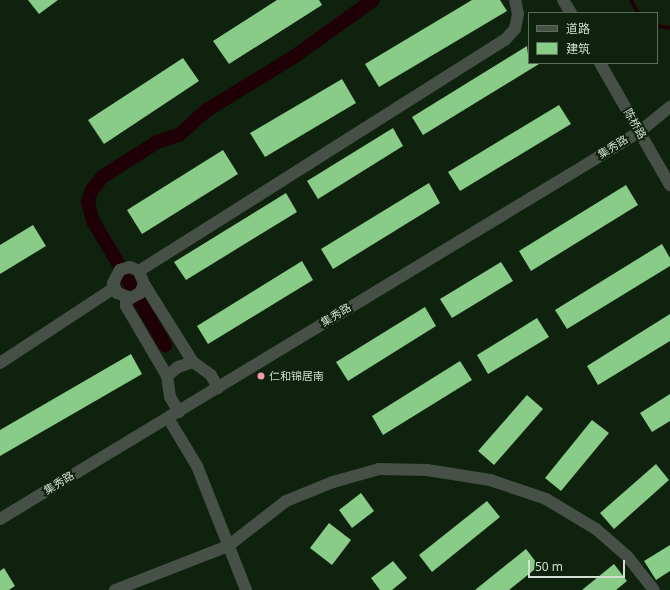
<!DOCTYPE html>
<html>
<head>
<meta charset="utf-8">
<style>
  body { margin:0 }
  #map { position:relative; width:670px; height:590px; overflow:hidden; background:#0e220e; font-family:"Noto Sans","Noto Sans SC",sans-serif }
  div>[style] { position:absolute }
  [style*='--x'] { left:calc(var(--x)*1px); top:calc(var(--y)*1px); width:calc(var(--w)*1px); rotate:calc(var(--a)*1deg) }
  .stream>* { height:4px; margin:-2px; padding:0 2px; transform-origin:2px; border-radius:2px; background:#200007 }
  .canal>* { height:14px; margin:-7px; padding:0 7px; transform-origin:7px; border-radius:7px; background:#200007 }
  .building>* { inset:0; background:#89cc88 }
  .minor>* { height:12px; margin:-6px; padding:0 6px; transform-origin:6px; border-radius:6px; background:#465046 }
  .dots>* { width:11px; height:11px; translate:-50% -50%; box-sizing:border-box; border:2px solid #0e220e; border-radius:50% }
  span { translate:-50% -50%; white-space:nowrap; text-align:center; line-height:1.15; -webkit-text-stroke:4px #0e220e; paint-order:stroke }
  .street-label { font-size:11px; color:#d2dfd2 }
  .poi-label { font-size:11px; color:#d2dfd2 }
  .left { translate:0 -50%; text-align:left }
  .legend { position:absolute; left:528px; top:12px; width:130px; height:52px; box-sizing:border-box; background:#0e220e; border:1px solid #5c6e5c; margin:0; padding:5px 7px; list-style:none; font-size:12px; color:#d2dfd2 }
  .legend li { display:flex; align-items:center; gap:8px; height:20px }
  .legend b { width:20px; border:1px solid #5c6e5c }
  .scale { position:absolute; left:528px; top:560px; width:97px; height:18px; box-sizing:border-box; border:2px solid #d2dfd2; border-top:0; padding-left:5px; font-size:12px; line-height:14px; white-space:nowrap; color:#d2dfd2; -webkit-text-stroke:3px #0e220e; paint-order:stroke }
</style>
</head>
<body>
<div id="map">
  <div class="stream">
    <div style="--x:631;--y:0;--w:15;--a:62"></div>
    <div style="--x:657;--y:26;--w:13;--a:9"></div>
  </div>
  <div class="canal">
    <div style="--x:118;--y:263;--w:49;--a:-120.8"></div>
    <div style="--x:93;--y:221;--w:20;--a:-105"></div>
    <div style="--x:88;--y:202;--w:13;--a:-72"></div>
    <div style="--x:92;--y:190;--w:16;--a:-52"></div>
    <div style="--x:102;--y:177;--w:65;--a:-32.5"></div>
    <div style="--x:157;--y:142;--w:23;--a:-18"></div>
    <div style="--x:179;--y:135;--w:38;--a:-42"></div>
    <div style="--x:207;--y:110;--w:103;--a:-31.5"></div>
    <div style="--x:295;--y:56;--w:96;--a:-35.7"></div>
    <div style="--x:125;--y:275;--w:16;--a:60"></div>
    <div style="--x:140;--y:302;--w:50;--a:59.8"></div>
  </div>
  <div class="building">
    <div style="clip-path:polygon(28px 0,58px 0,39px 14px)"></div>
    <div style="clip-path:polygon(277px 0,319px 0,322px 5px,229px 64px,213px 41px)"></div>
    <div style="clip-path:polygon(472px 0,500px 0,507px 11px,379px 87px,365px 64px)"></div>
    <div style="clip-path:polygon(527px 46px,529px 63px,539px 64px,423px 135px,412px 117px)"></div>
    <div style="clip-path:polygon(183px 58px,199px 81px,104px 144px,88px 120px)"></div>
    <div style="clip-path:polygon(342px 79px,356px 103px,265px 157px,250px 133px)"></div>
    <div style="clip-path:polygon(559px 105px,571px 124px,460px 191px,448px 172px)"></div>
    <div style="clip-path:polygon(393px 128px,403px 146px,318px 199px,307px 181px)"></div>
    <div style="clip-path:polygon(223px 150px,238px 174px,142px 234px,127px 210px)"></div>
    <div style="clip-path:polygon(429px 183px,440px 203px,333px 269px,321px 249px)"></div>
    <div style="clip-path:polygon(626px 185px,638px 205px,531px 271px,519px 251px)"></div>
    <div style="clip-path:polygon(286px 193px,297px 212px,186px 280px,174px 262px)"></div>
    <div style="clip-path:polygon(33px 225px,46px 246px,0 274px,0 245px)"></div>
    <div style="clip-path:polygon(662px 244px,670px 258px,670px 266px,567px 329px,555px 310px)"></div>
    <div style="clip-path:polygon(302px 261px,313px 280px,208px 344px,197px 326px)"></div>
    <div style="clip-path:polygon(501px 262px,513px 281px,452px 318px,440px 299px)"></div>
    <div style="clip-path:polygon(425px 307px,436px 326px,348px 381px,336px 362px)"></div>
    <div style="clip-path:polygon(670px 314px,670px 341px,598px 385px,587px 366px)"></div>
    <div style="clip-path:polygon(537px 318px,549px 337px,488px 374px,477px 355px)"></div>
    <div style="clip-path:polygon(131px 354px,142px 374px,0 456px,0 430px)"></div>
    <div style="clip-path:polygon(460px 361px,472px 380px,383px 435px,372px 416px)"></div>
    <div style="clip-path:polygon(670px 394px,670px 421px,652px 432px,640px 413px)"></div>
    <div style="clip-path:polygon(527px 395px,543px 409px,494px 465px,478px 451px)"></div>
    <div style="clip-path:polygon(592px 420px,609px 433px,561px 491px,545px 478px)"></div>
    <div style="clip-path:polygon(656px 464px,669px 480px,614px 529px,600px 513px)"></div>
    <div style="clip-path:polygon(361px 493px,374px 511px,352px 528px,339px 510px)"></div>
    <div style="clip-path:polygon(487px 501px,500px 517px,432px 572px,419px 555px)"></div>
    <div style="clip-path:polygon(329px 523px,351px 540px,332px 565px,310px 548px)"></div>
    <div style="clip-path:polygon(670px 545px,670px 571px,656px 580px,644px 561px)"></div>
    <div style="clip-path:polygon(526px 549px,539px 566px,509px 590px,475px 590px)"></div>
    <div style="clip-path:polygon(393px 561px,407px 578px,392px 590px,380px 590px,371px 578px)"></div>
    <div style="clip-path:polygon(614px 564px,627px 581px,616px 590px,582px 590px)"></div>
    <div style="clip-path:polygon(4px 568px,15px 586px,9px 590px,0 590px,0 571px)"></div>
  </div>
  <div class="minor">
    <div style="--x:563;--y:0;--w:15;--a:58"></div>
    <div style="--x:600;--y:63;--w:141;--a:60.2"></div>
    <div style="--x:139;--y:271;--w:433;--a:-32.3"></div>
    <div style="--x:505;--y:40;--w:15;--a:-48"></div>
    <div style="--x:515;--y:29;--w:15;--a:-79"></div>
    <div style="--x:518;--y:14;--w:14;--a:-102"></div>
    <div style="--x:144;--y:284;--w:10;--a:114"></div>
    <div style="--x:140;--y:293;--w:10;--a:151"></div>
    <div style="--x:131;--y:298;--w:15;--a:-160"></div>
    <div style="--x:117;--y:293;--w:11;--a:-112"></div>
    <div style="--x:113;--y:283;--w:15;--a:-62"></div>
    <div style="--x:120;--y:270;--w:10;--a:-17"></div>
    <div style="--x:130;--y:267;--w:10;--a:24"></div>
    <div style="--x:139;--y:271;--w:14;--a:69"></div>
    <div style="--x:144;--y:284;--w:92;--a:57.9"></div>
    <div style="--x:126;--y:298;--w:8;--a:90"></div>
    <div style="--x:126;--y:306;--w:81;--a:59.6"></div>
    <div style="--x:0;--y:363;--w:136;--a:-33.3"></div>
    <div style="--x:179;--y:412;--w:17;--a:-121"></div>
    <div style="--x:170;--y:397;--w:21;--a:-98"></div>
    <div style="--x:167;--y:376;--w:14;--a:-39"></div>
    <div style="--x:178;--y:367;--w:16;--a:-18"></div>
    <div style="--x:193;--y:362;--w:22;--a:36"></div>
    <div style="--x:211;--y:375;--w:15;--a:62"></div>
    <div style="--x:168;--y:418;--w:56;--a:58.9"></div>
    <div style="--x:197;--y:466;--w:133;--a:68.4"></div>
    <div style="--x:0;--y:519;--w:665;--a:-31.16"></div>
    <div style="--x:569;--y:175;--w:82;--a:-31.6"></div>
    <div style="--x:639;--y:132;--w:40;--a:-39"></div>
    <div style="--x:115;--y:590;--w:121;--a:-21.3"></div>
    <div style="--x:228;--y:546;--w:73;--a:-37.8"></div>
    <div style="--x:286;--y:501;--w:51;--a:-22"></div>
    <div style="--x:333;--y:482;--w:48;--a:-15.8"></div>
    <div style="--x:379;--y:469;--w:48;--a:1.2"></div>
    <div style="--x:427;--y:470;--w:64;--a:9"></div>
    <div style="--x:490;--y:480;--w:59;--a:18.7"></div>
    <div style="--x:546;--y:499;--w:58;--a:31"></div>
    <div style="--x:596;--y:529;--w:41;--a:41.1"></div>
    <div style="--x:627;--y:556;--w:43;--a:51.5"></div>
  </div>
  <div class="dots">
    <div style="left:261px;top:376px;background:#f29aac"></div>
  </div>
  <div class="street-label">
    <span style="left:635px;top:124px;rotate:60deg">陈桥路</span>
    <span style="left:613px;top:147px;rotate:-32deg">集秀路</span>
    <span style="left:336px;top:315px;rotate:-31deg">集秀路</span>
    <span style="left:59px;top:483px;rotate:-31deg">集秀路</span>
  </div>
  <div class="poi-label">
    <span class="left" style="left:269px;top:376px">仁和锦居南</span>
  </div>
  <ul class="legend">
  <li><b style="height:5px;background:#465046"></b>道路</li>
  <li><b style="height:11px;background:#89cc88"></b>建筑</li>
  </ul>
  <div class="scale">50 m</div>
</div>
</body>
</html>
